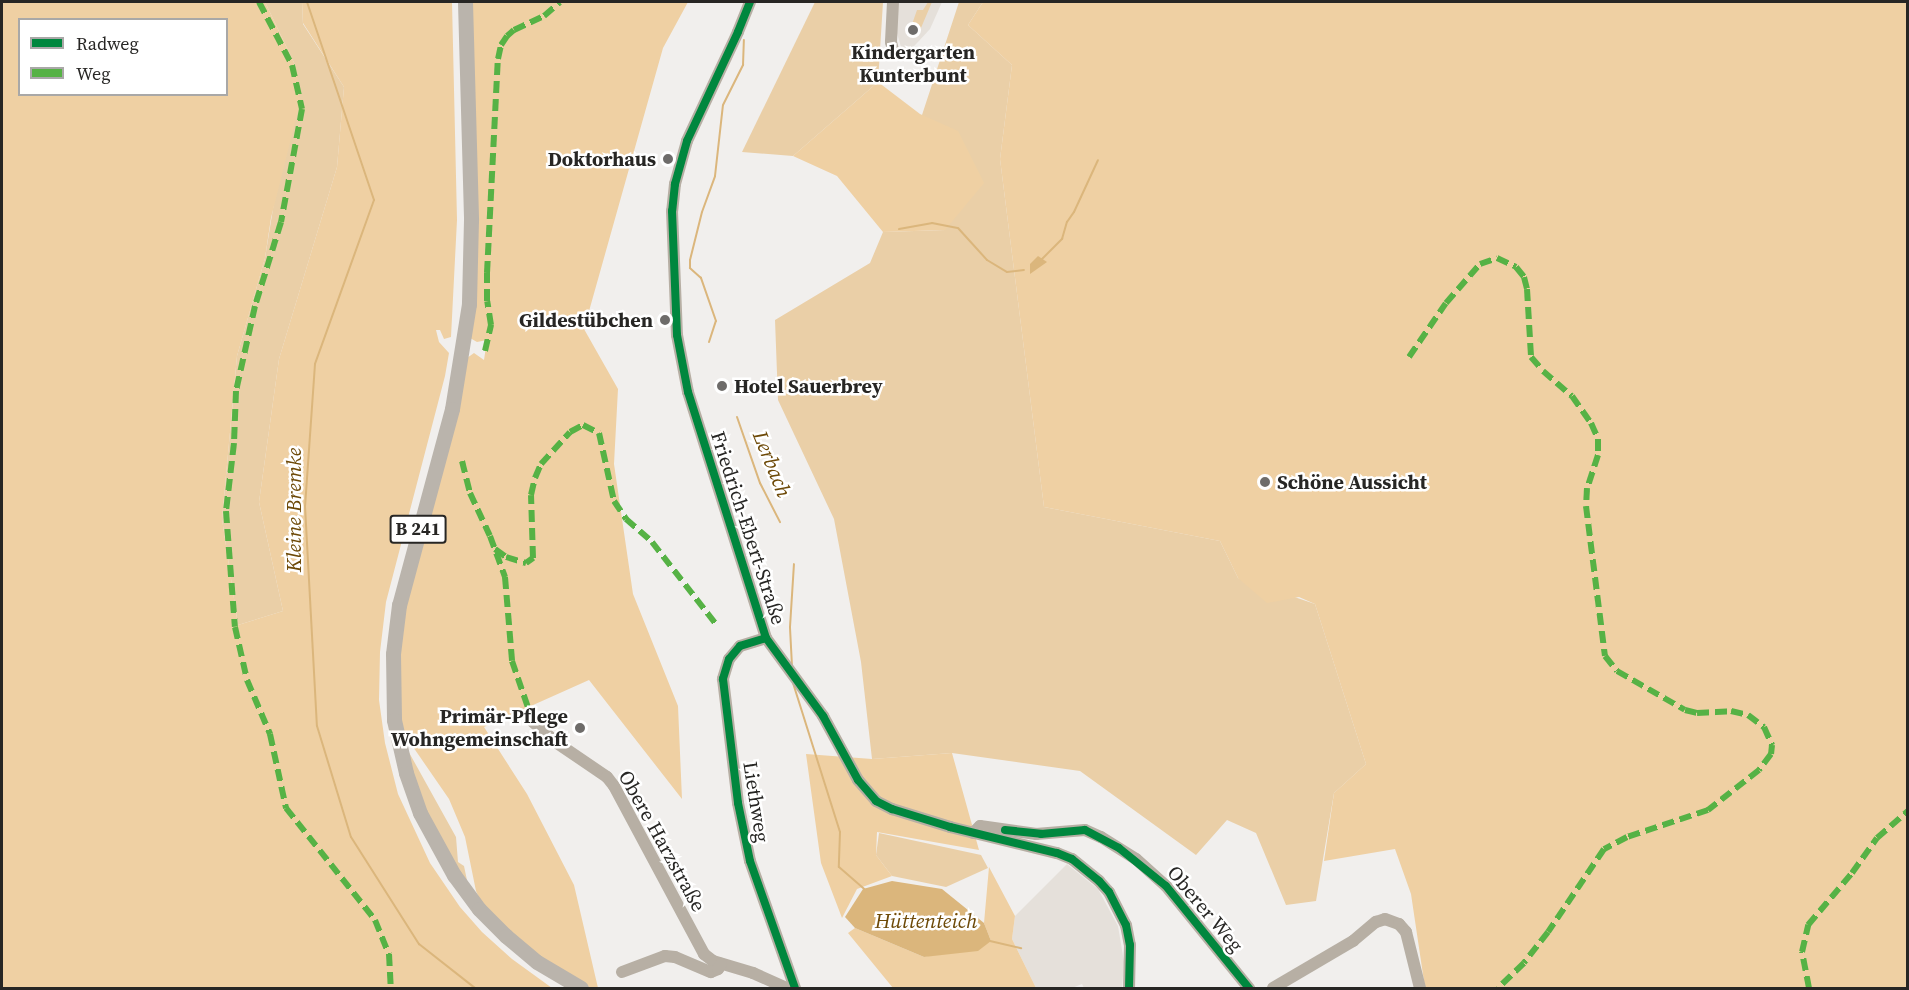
<!DOCTYPE html>
<html>
<head>
<meta charset="utf-8">
<style>
  body { margin:0 }
  #map { position:relative; width:1909px; height:990px; overflow:hidden; background:#f1efed; font-family:"Source Serif 4",serif }
  div>[style] { position:absolute }
  [style*='--x'] { left:calc(var(--x)*1px); top:calc(var(--y)*1px); width:calc(var(--w)*1px); rotate:calc(var(--a)*1deg) }
  .built>* { inset:0; background:#e5e0da }
  .green>* { inset:0; background:#eacfa7 }
  .forest>* { inset:0; background:#efd0a3 }
  .water>* { inset:0; background:#dbb67c }
  .stream>* { height:2px; margin:-1px; padding:0 1px; transform-origin:1px; border-radius:1px; background:#dbb67c }
  .minor>* { height:12px; margin:-6px; padding:0 6px; transform-origin:6px; border-radius:6px; background:#b7afa4 }
  .major>* { height:15px; margin:-7.5px; padding:0 7.5px; transform-origin:7.5px; border-radius:7.5px; background:#bab4ac }
  .quiet>* { height:6px; margin-top:-3px; transform-origin:0; background:repeating-linear-gradient(90deg,#56b245 0 12px,transparent 0 18px) }
  .cycleway>* { height:8px; margin:-4px; padding:0 4px; transform-origin:4px; border-radius:4px; background:#00873e }
  .dots>* { width:16px; height:16px; translate:-50% -50%; box-sizing:border-box; border:3px solid #fff; border-radius:50% }
  span { translate:-50% -50%; white-space:nowrap; text-align:center; line-height:1.15; -webkit-text-stroke:5px #fff; paint-order:stroke }
  .shield-label span { padding:2px 4px; background:#fff; border:2px solid; border-radius:4px; -webkit-text-stroke-width:0 }
  .shield-label { font-size:18px; color:#272624; font-weight:700 }
  .poi-label { font-size:20px; color:#272624; font-weight:700 }
  .right { translate:-100% -50%; text-align:right }
  .left { translate:0 -50%; text-align:left }
  .street-label { font-size:20px; color:#272624 }
  .water-label { font-size:21px; color:#6d4907; font-style:italic }
  .frame { position:absolute; inset:0; border:3px solid #272624; pointer-events:none }
  .legend { position:absolute; left:18px; top:18px; width:210px; height:78px; box-sizing:border-box; background:#fff; border:2px solid #a9a8a7; margin:0; padding:8px 10px; list-style:none; font-size:18px; color:#272624 }
  .legend li { display:flex; align-items:center; gap:12px; height:30px }
  .legend b { width:30px; border:2px solid #a9a8a7 }
</style>
</head>
<body>
<div id="map">
  <div class="built">
    <div style="clip-path:polygon(897px 2px,942px 2px,930px 29px,904px 57px,896px 30px)"></div>
    <div style="clip-path:polygon(1067px 864px,1098px 889px,1118px 926px,1124px 962px,1122px 988px,1084px 988px,1082px 984px,1072px 988px,1036px 988px,1012px 939px,1015px 916px)"></div>
  </div>
  <div class="green">
    <div style="clip-path:polygon(265px 2px,302px 2px,303px 24px,344px 87px,337px 167px,279px 359px,259px 502px,283px 611px,238px 625px,222px 519px,237px 356px,265px 258px,296px 67px)"></div>
    <div style="clip-path:polygon(815px 2px,883px 2px,878px 82px,793px 156px,742px 152px)"></div>
    <div style="clip-path:polygon(928px 2px,932px 2px,918px 35px,910px 30px,917px 10px,923px 10px)"></div>
    <div style="clip-path:polygon(959px 2px,983px 2px,968px 25px,1012px 65px,1000px 159px,1044px 507px,1220px 541px,1238px 578px,1315px 604px,1366px 764px,1334px 793px,1316px 901px,1286px 905px,1256px 833px,1227px 820px,1196px 855px,1080px 771px,952px 753px,872px 759px,861px 662px,834px 519px,778px 400px,775px 320px,870px 263px,883px 232px,945px 230px,922px 115px)"></div>
    <div style="clip-path:polygon(406px 747px,456px 837px,458px 862px,464px 866px,468px 885px,423px 811px)"></div>
    <div style="clip-path:polygon(879px 833px,981px 855px,988px 868px,946px 887px,892px 876px,876px 855px)"></div>
  </div>
  <div class="forest">
    <div style="clip-path:polygon(evenodd,2px 2px,265px 2px,296px 67px,300px 102px,271px 218px,265px 258px,237px 356px,222px 519px,238px 625px,283px 611px,259px 502px,279px 359px,337px 167px,344px 87px,303px 23px,302px 2px,452px 2px,457px 220px,451px 337px,444px 339px,440px 330px,436px 330px,439px 342px,449px 353px,445px 376px,386px 602px,380px 652px,379px 700px,385px 743px,398px 794px,430px 863px,460px 907px,482px 932px,512px 959px,552px 988px,2px 988px,2px 2px,20px 20px,226px 20px,226px 94px,20px 94px,20px 20px)"></div>
    <div style="clip-path:polygon(469px 2px,688px 2px,663px 48px,584px 329px,618px 389px,614px 464px,633px 594px,678px 706px,682px 799px,589px 680px,484px 727px,527px 794px,574px 885px,598px 988px,591px 988px,577px 982px,540px 958px,483px 906px,476px 891px,465px 837px,449px 799px,400px 728px,399px 633px,467px 358px,474px 353px,484px 360px,487px 340px,477px 342px,470px 338px)"></div>
    <div style="clip-path:polygon(983px 2px,1907px 2px,1907px 988px,1425px 988px,1411px 894px,1395px 849px,1324px 861px,1334px 793px,1366px 764px,1315px 604px,1299px 597px,1267px 603px,1238px 578px,1220px 541px,1044px 507px,1000px 159px,1012px 65px,968px 25px)"></div>
    <div style="clip-path:polygon(878px 82px,920px 114px,958px 131px,984px 183px,945px 230px,883px 232px,837px 176px,793px 156px)"></div>
    <div style="clip-path:polygon(952px 753px,979px 850px,877px 832px,876px 855px,892px 876px,857px 889px,842px 918px,821px 863px,806px 754px,872px 759px)"></div>
    <div style="clip-path:polygon(989px 867px,1015px 916px,1012px 939px,1036px 988px,893px 988px,848px 933px,855px 928px,924px 957px,991px 941px,984px 923px)"></div>
  </div>
  <div class="water">
    <div style="clip-path:polygon(1038px 256px,1047px 262px,1030px 274px,1030px 264px)"></div>
    <div style="clip-path:polygon(892px 881px,942px 889px,984px 923px,991px 941px,978px 951px,924px 957px,855px 928px,845px 917px,863px 889px)"></div>
  </div>
  <div class="stream">
    <div style="--x:307;--y:2;--w:209;--a:71.3"></div>
    <div style="--x:374;--y:200;--w:174;--a:109.8"></div>
    <div style="--x:315;--y:364;--w:142;--a:94"></div>
    <div style="--x:305;--y:506;--w:220;--a:86.9"></div>
    <div style="--x:317;--y:726;--w:116;--a:73"></div>
    <div style="--x:351;--y:837;--w:127;--a:57.6"></div>
    <div style="--x:419;--y:944;--w:71;--a:38.2"></div>
    <div style="--x:899;--y:229;--w:34;--a:-10"></div>
    <div style="--x:932;--y:223;--w:26;--a:11"></div>
    <div style="--x:958;--y:228;--w:43;--a:47.8"></div>
    <div style="--x:987;--y:260;--w:23;--a:31"></div>
    <div style="--x:1007;--y:272;--w:17;--a:-7"></div>
    <div style="--x:1041;--y:260;--w:30;--a:-45"></div>
    <div style="--x:1062;--y:239;--w:18;--a:-74"></div>
    <div style="--x:1067;--y:222;--w:12;--a:-55"></div>
    <div style="--x:1074;--y:212;--w:57;--a:-65.2"></div>
    <div style="--x:709;--y:342;--w:22;--a:-72"></div>
    <div style="--x:716;--y:321;--w:46;--a:-109.2"></div>
    <div style="--x:701;--y:278;--w:15;--a:-138"></div>
    <div style="--x:690;--y:268;--w:8;--a:-90"></div>
    <div style="--x:690;--y:260;--w:49;--a:-76"></div>
    <div style="--x:702;--y:212;--w:38;--a:-70"></div>
    <div style="--x:715;--y:176;--w:71;--a:-83.6"></div>
    <div style="--x:723;--y:105;--w:45;--a:-63.4"></div>
    <div style="--x:743;--y:65;--w:25;--a:-88"></div>
    <div style="--x:737;--y:417;--w:70;--a:70.8"></div>
    <div style="--x:760;--y:483;--w:44;--a:62.9"></div>
    <div style="--x:792;--y:666;--w:39;--a:-93"></div>
    <div style="--x:790;--y:627;--w:63;--a:-86.4"></div>
    <div style="--x:793;--y:683;--w:156;--a:72.5"></div>
    <div style="--x:840;--y:832;--w:35;--a:92"></div>
    <div style="--x:839;--y:867;--w:35;--a:41"></div>
    <div style="--x:990;--y:941;--w:32;--a:13"></div>
  </div>
  <div class="minor">
    <div style="--x:750;--y:2;--w:32;--a:112"></div>
    <div style="--x:738;--y:32;--w:120;--a:115.1"></div>
    <div style="--x:687;--y:141;--w:45;--a:105.6"></div>
    <div style="--x:675;--y:184;--w:27;--a:96"></div>
    <div style="--x:672;--y:211;--w:124;--a:87.7"></div>
    <div style="--x:677;--y:335;--w:58;--a:79.1"></div>
    <div style="--x:688;--y:392;--w:258;--a:72.4"></div>
    <div style="--x:766;--y:638;--w:97;--a:53.8"></div>
    <div style="--x:823;--y:716;--w:73;--a:61.3"></div>
    <div style="--x:858;--y:780;--w:28;--a:49"></div>
    <div style="--x:876;--y:801;--w:18;--a:27"></div>
    <div style="--x:892;--y:809;--w:61;--a:17.2"></div>
    <div style="--x:950;--y:827;--w:110;--a:13.7"></div>
    <div style="--x:1057;--y:853;--w:16;--a:22"></div>
    <div style="--x:1072;--y:859;--w:35;--a:39"></div>
    <div style="--x:1099;--y:881;--w:15;--a:48"></div>
    <div style="--x:1109;--y:892;--w:37;--a:63"></div>
    <div style="--x:1126;--y:925;--w:20;--a:79"></div>
    <div style="--x:1130;--y:945;--w:43;--a:91.3"></div>
    <div style="--x:893;--y:2;--w:40;--a:92.9"></div>
    <div style="--x:891;--y:42;--w:12;--a:76"></div>
    <div style="--x:766;--y:638;--w:27;--a:163"></div>
    <div style="--x:740;--y:646;--w:17;--a:130"></div>
    <div style="--x:729;--y:659;--w:21;--a:107"></div>
    <div style="--x:723;--y:679;--w:125;--a:83.1"></div>
    <div style="--x:738;--y:803;--w:59;--a:78.3"></div>
    <div style="--x:750;--y:861;--w:135;--a:70.5"></div>
    <div style="--x:533;--y:722;--w:32;--a:41"></div>
    <div style="--x:557;--y:743;--w:60;--a:34.2"></div>
    <div style="--x:607;--y:777;--w:11;--a:52"></div>
    <div style="--x:614;--y:786;--w:191;--a:61.8"></div>
    <div style="--x:704;--y:954;--w:11;--a:38"></div>
    <div style="--x:713;--y:961;--w:42;--a:16.7"></div>
    <div style="--x:753;--y:973;--w:36;--a:24"></div>
    <div style="--x:973;--y:833;--w:10;--a:-45"></div>
    <div style="--x:980;--y:826;--w:57;--a:8.1"></div>
    <div style="--x:1036;--y:834;--w:49;--a:-4.7"></div>
    <div style="--x:1085;--y:830;--w:17;--a:24"></div>
    <div style="--x:1101;--y:837;--w:41;--a:32.2"></div>
    <div style="--x:1136;--y:859;--w:40;--a:42"></div>
    <div style="--x:1166;--y:886;--w:132;--a:50.9"></div>
    <div style="--x:622;--y:972;--w:46;--a:-20.4"></div>
    <div style="--x:665;--y:956;--w:10;--a:6"></div>
    <div style="--x:675;--y:957;--w:39;--a:23"></div>
    <div style="--x:711;--y:972;--w:8;--a:-23"></div>
    <div style="--x:718;--y:969;--w:6;--a:-59"></div>
    <div style="--x:1273;--y:988;--w:93;--a:-30.4"></div>
    <div style="--x:1353;--y:941;--w:30;--a:-40"></div>
    <div style="--x:1376;--y:922;--w:9;--a:-18"></div>
    <div style="--x:1385;--y:919;--w:15;--a:20"></div>
    <div style="--x:1399;--y:924;--w:11;--a:49"></div>
    <div style="--x:1406;--y:932;--w:58;--a:76"></div>
  </div>
  <div class="major">
    <div style="--x:465;--y:2;--w:218;--a:88.4"></div>
    <div style="--x:471;--y:220;--w:84;--a:91.4"></div>
    <div style="--x:469;--y:304;--w:106;--a:99.2"></div>
    <div style="--x:452;--y:409;--w:203;--a:105.1"></div>
    <div style="--x:399;--y:605;--w:49;--a:97"></div>
    <div style="--x:393;--y:654;--w:66;--a:89.1"></div>
    <div style="--x:394;--y:720;--w:54;--a:77.2"></div>
    <div style="--x:406;--y:773;--w:42;--a:70.7"></div>
    <div style="--x:420;--y:813;--w:71;--a:61.3"></div>
    <div style="--x:454;--y:875;--w:42;--a:53.7"></div>
    <div style="--x:479;--y:909;--w:38;--a:45"></div>
    <div style="--x:506;--y:936;--w:40;--a:40"></div>
    <div style="--x:537;--y:962;--w:51;--a:30.6"></div>
  </div>
  <div class="quiet">
    <div style="--x:259;--y:2;--w:71;--a:62.4"></div>
    <div style="--x:292;--y:65;--w:45;--a:77.2"></div>
    <div style="--x:302;--y:109;--w:115;--a:100.5"></div>
    <div style="--x:281;--y:222;--w:88;--a:107.2"></div>
    <div style="--x:255;--y:306;--w:87;--a:102.6"></div>
    <div style="--x:236;--y:391;--w:52;--a:92.2"></div>
    <div style="--x:234;--y:443;--w:68;--a:96.7"></div>
    <div style="--x:226;--y:511;--w:116;--a:85.6"></div>
    <div style="--x:235;--y:627;--w:54;--a:77.2"></div>
    <div style="--x:247;--y:680;--w:59;--a:66.9"></div>
    <div style="--x:270;--y:734;--w:76;--a:77.8"></div>
    <div style="--x:286;--y:808;--w:143;--a:51.5"></div>
    <div style="--x:375;--y:920;--w:37;--a:68"></div>
    <div style="--x:389;--y:954;--w:34;--a:87"></div>
    <div style="--x:485;--y:351;--w:27;--a:-77"></div>
    <div style="--x:491;--y:325;--w:24;--a:-99"></div>
    <div style="--x:487;--y:301;--w:28;--a:-90"></div>
    <div style="--x:487;--y:273;--w:214;--a:-87.1"></div>
    <div style="--x:498;--y:59;--w:14;--a:-78"></div>
    <div style="--x:501;--y:45;--w:11;--a:-56"></div>
    <div style="--x:507;--y:36;--w:9;--a:-41"></div>
    <div style="--x:514;--y:30;--w:33;--a:-25"></div>
    <div style="--x:544;--y:16;--w:21;--a:-41"></div>
    <div style="--x:1409;--y:357;--w:65;--a:-55.6"></div>
    <div style="--x:1446;--y:303;--w:52;--a:-48.9"></div>
    <div style="--x:1480;--y:264;--w:18;--a:-19"></div>
    <div style="--x:1497;--y:258;--w:21;--a:25"></div>
    <div style="--x:1516;--y:267;--w:13;--a:51"></div>
    <div style="--x:1524;--y:277;--w:12;--a:76"></div>
    <div style="--x:1527;--y:289;--w:68;--a:86.6"></div>
    <div style="--x:1531;--y:357;--w:18;--a:49"></div>
    <div style="--x:1543;--y:371;--w:38;--a:41"></div>
    <div style="--x:1572;--y:396;--w:33;--a:55"></div>
    <div style="--x:1591;--y:423;--w:17;--a:66"></div>
    <div style="--x:1598;--y:439;--w:16;--a:90"></div>
    <div style="--x:1598;--y:455;--w:35;--a:108"></div>
    <div style="--x:1587;--y:488;--w:18;--a:93"></div>
    <div style="--x:1586;--y:506;--w:151;--a:82.8"></div>
    <div style="--x:1605;--y:656;--w:19;--a:51"></div>
    <div style="--x:1617;--y:671;--w:78;--a:29.8"></div>
    <div style="--x:1685;--y:710;--w:12;--a:14"></div>
    <div style="--x:1697;--y:713;--w:34;--a:-3"></div>
    <div style="--x:1731;--y:711;--w:17;--a:13"></div>
    <div style="--x:1748;--y:715;--w:20;--a:37"></div>
    <div style="--x:1764;--y:727;--w:20;--a:66"></div>
    <div style="--x:1772;--y:745;--w:9;--a:96"></div>
    <div style="--x:1771;--y:754;--w:20;--a:127"></div>
    <div style="--x:1759;--y:770;--w:65;--a:141.9"></div>
    <div style="--x:1708;--y:810;--w:85;--a:161.6"></div>
    <div style="--x:1627;--y:837;--w:26;--a:152"></div>
    <div style="--x:1604;--y:849;--w:100;--a:124"></div>
    <div style="--x:1548;--y:932;--w:39;--a:128"></div>
    <div style="--x:1524;--y:963;--w:36;--a:136"></div>
    <div style="--x:462;--y:461;--w:33;--a:76"></div>
    <div style="--x:470;--y:493;--w:47;--a:65.1"></div>
    <div style="--x:490;--y:536;--w:44;--a:69.9"></div>
    <div style="--x:505;--y:577;--w:84;--a:85.2"></div>
    <div style="--x:512;--y:661;--w:65;--a:71"></div>
    <div style="--x:495;--y:549;--w:14;--a:36"></div>
    <div style="--x:506;--y:557;--w:21;--a:17"></div>
    <div style="--x:526;--y:563;--w:9;--a:-36"></div>
    <div style="--x:533;--y:558;--w:63;--a:-91.8"></div>
    <div style="--x:531;--y:495;--w:17;--a:-77"></div>
    <div style="--x:535;--y:478;--w:15;--a:-67"></div>
    <div style="--x:541;--y:464;--w:43;--a:-47.8"></div>
    <div style="--x:570;--y:432;--w:15;--a:-28"></div>
    <div style="--x:583;--y:425;--w:18;--a:27"></div>
    <div style="--x:599;--y:433;--w:70;--a:77.6"></div>
    <div style="--x:614;--y:501;--w:22;--a:56"></div>
    <div style="--x:626;--y:519;--w:35;--a:41"></div>
    <div style="--x:652;--y:542;--w:103;--a:52.1"></div>
    <div style="--x:1809;--y:988;--w:37;--a:-101"></div>
    <div style="--x:1802;--y:952;--w:28;--a:-77"></div>
    <div style="--x:1808;--y:925;--w:68;--a:-49.8"></div>
    <div style="--x:1852;--y:873;--w:43;--a:-54.5"></div>
    <div style="--x:1877;--y:838;--w:41;--a:-41.1"></div>
  </div>
  <div class="cycleway">
    <div style="--x:750;--y:2;--w:32;--a:112"></div>
    <div style="--x:738;--y:32;--w:120;--a:115.1"></div>
    <div style="--x:687;--y:141;--w:45;--a:105.6"></div>
    <div style="--x:675;--y:184;--w:27;--a:96"></div>
    <div style="--x:672;--y:211;--w:124;--a:87.7"></div>
    <div style="--x:677;--y:335;--w:58;--a:79.1"></div>
    <div style="--x:688;--y:392;--w:258;--a:72.4"></div>
    <div style="--x:766;--y:638;--w:97;--a:53.8"></div>
    <div style="--x:823;--y:716;--w:73;--a:61.3"></div>
    <div style="--x:858;--y:780;--w:28;--a:49"></div>
    <div style="--x:876;--y:801;--w:18;--a:27"></div>
    <div style="--x:892;--y:809;--w:61;--a:17.2"></div>
    <div style="--x:950;--y:827;--w:110;--a:13.7"></div>
    <div style="--x:1057;--y:853;--w:16;--a:22"></div>
    <div style="--x:1072;--y:859;--w:35;--a:39"></div>
    <div style="--x:1099;--y:881;--w:15;--a:48"></div>
    <div style="--x:1109;--y:892;--w:37;--a:63"></div>
    <div style="--x:1126;--y:925;--w:20;--a:79"></div>
    <div style="--x:1130;--y:945;--w:43;--a:91.3"></div>
    <div style="--x:766;--y:638;--w:27;--a:163"></div>
    <div style="--x:740;--y:646;--w:17;--a:130"></div>
    <div style="--x:729;--y:659;--w:21;--a:107"></div>
    <div style="--x:723;--y:679;--w:125;--a:83.1"></div>
    <div style="--x:738;--y:803;--w:59;--a:78.3"></div>
    <div style="--x:750;--y:861;--w:135;--a:70.5"></div>
    <div style="--x:1005;--y:830;--w:36;--a:6"></div>
    <div style="--x:1041;--y:834;--w:44;--a:-5.2"></div>
    <div style="--x:1085;--y:830;--w:38;--a:28"></div>
    <div style="--x:1119;--y:848;--w:60;--a:39"></div>
    <div style="--x:1166;--y:886;--w:132;--a:50.9"></div>
  </div>
  <div class="dots">
    <div style="left:913px;top:30px;background:#6e6c6a"></div>
    <div style="left:668px;top:159px;background:#6e6c6a"></div>
    <div style="left:665px;top:320px;background:#6e6c6a"></div>
    <div style="left:722px;top:386px;background:#6e6c6a"></div>
    <div style="left:1265px;top:482px;background:#6e6c6a"></div>
    <div style="left:580px;top:728px;background:#6e6c6a"></div>
  </div>
  <div class="shield-label">
    <span style="left:418px;top:529px">B 241</span>
  </div>
  <div class="poi-label">
    <span style="left:913px;top:64px">Kindergarten<br>Kunterbunt</span>
    <span class="right" style="left:656px;top:159px">Doktorhaus</span>
    <span class="right" style="left:653px;top:320px">Gildestübchen</span>
    <span class="left" style="left:734px;top:386px">Hotel Sauerbrey</span>
    <span class="left" style="left:1277px;top:482px">Schöne Aussicht</span>
    <span class="right" style="left:568px;top:728px">Primär-Pflege<br>Wohngemeinschaft</span>
  </div>
  <div class="street-label">
    <span style="left:748px;top:528px;rotate:72deg">Friedrich-Ebert-Straße</span>
    <span style="left:756px;top:802px;rotate:81deg">Liethweg</span>
    <span style="left:662px;top:841px;rotate:61deg">Obere Harzstraße</span>
    <span style="left:1205px;top:909px;rotate:50deg">Oberer Weg</span>
  </div>
  <div class="water-label">
    <span style="left:772px;top:464px;rotate:68deg">Lerbach</span>
    <span style="left:294px;top:510px;rotate:-90deg">Kleine Bremke</span>
    <span style="left:926px;top:921px">Hüttenteich</span>
  </div>
  <div class="frame"></div>
  <ul class="legend">
  <li><b style="height:8px;background:#00873e"></b>Radweg</li>
  <li><b style="height:8px;background:#56b245"></b>Weg</li>
  </ul>
</div>
</body>
</html>
